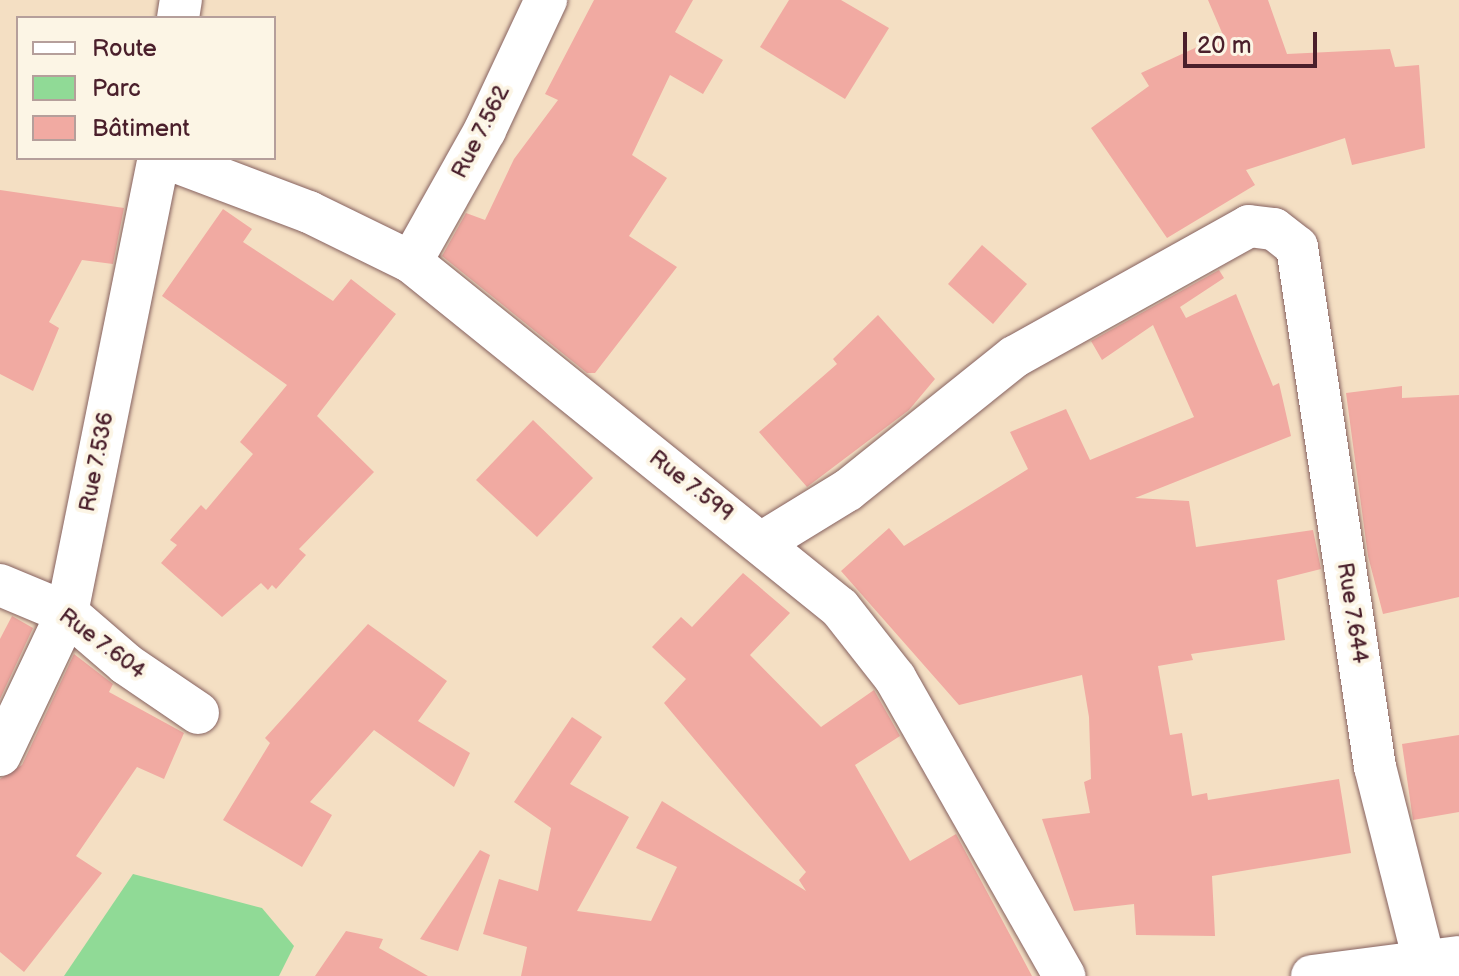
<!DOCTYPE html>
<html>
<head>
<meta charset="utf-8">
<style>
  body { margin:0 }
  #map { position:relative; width:1459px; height:976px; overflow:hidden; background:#f4dfc3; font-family:"Balsamiq Sans",sans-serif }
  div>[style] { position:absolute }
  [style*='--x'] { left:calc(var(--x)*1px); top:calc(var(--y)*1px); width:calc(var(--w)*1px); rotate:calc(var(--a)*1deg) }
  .green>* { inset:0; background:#90da96 }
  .building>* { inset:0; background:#f1aaa2 }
  .roads { filter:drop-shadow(0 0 2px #866260) drop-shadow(0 0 2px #866260) }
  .minor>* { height:42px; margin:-21px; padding:0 21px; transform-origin:21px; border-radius:21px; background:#fff }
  span { translate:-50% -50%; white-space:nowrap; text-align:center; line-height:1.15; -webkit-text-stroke:8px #fcf5e5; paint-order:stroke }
  .street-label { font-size:22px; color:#4a1f2b }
  .legend { position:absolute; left:16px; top:16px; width:260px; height:144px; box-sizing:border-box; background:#fcf5e5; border:2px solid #b59f9b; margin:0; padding:10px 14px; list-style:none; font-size:24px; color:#4a1f2b }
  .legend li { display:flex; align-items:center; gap:16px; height:40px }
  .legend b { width:40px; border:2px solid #b59f9b }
  .scale { position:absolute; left:1183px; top:32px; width:134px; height:36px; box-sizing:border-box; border:4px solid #4a1f2b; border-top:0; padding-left:10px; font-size:24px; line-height:28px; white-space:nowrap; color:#4a1f2b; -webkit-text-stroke:6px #fcf5e5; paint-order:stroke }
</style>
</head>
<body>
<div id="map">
  <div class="green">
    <div style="clip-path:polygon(133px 874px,262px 908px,294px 946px,279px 976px,64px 976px)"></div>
  </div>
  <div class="building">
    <div style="clip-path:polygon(594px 0,693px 0,675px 32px,723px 60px,703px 94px,670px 75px,632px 155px,667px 178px,629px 236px,677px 267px,595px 373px,587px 373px,442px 256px,466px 213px,485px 220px,514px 159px,558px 100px,545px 94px)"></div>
    <div style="clip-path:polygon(789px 0,841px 0,889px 28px,845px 99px,760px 47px)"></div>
    <div style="clip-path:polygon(1208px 0,1268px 0,1287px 54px,1390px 49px,1395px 67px,1419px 65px,1425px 148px,1352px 165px,1345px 138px,1246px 170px,1255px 185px,1167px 238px,1091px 128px,1149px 86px,1141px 73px,1223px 35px)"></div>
    <div style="clip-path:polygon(0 190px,124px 208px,113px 264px,82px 260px,49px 322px,59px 328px,33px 391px,0 374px)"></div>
    <div style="clip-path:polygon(223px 209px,252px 229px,243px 242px,333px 301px,351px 279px,396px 314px,317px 416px,374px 472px,299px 549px,306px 555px,276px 589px,272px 585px,268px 590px,261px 583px,222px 617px,161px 563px,177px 545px,170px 540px,201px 505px,206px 510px,253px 454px,240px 442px,287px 385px,162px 296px)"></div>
    <div style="clip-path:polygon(982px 245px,1027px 284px,993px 324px,948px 284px)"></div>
    <div style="clip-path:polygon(1219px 270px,1224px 278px,1180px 307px,1186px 318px,1236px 294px,1273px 386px,1279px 383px,1291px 436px,1135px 498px,1189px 501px,1196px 547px,1313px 530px,1321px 569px,1277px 580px,1285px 640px,1191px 654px,1193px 660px,1158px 666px,1170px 735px,1182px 733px,1192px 796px,1207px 793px,1208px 800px,1339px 779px,1351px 853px,1212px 876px,1215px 936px,1136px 935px,1134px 904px,1074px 911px,1042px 819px,1090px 813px,1084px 782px,1091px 779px,1089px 717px,1082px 675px,959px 705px,841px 571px,889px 528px,904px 546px,1028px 469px,1010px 432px,1066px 409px,1090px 460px,1194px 417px,1153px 325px,1102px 360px,1091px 341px)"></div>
    <div style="clip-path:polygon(878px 315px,935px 379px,909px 410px,807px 487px,759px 432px,837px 364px,833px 359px)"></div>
    <div style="clip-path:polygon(1402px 386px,1402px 398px,1459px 395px,1459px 597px,1383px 614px,1368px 556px,1346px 393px)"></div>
    <div style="clip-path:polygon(533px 420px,593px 478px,537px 537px,476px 480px)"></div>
    <div style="clip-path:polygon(743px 573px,790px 613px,750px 655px,821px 727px,874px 690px,900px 736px,855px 765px,910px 861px,956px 834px,1032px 976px,521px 976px,527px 947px,483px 934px,499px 879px,538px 891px,551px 828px,514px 802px,572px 717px,602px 737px,570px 784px,629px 817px,577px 911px,651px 921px,677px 867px,636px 848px,662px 801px,806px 891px,799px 880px,806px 872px,664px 703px,686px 679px,652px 647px,681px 617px,692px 627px)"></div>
    <div style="clip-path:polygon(12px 616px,33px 628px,0 699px,0 639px)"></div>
    <div style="clip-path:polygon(368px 624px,447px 681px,418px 721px,470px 753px,454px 787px,374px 730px,310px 802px,332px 815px,302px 867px,223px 820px,270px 743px,265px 738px)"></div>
    <div style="clip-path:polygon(74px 654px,113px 684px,109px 692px,184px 733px,164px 779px,137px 767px,76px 856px,102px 873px,24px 972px,0 952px,0 779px,22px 765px)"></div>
    <div style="clip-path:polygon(1459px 735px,1459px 812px,1413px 820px,1402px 744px)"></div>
    <div style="clip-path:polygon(480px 850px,490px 855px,458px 951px,420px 939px)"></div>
    <div style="clip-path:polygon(346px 931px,383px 939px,379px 948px,428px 976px,315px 976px)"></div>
  </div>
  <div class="roads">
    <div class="minor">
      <div style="--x:178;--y:18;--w:18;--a:-81"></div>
      <div style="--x:166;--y:158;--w:153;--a:20.7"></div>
      <div style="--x:309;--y:212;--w:114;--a:26.1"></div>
      <div style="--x:411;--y:262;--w:551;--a:38.89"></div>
      <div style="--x:840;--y:608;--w:89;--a:51.8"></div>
      <div style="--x:895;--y:678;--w:343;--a:60.4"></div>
      <div style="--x:411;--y:262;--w:151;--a:-60.7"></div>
      <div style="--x:485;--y:130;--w:144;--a:-64.9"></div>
      <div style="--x:763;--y:542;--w:100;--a:-31.5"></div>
      <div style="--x:848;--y:490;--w:213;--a:-38.7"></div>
      <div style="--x:1014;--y:357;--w:269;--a:-29.1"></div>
      <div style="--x:1249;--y:226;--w:25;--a:7"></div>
      <div style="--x:1274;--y:229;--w:29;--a:38"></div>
      <div style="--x:1297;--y:247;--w:526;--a:81.47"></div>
      <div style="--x:1375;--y:767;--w:216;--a:75.8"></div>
      <div style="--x:0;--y:585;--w:73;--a:22.7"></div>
      <div style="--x:67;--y:613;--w:78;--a:40.8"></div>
      <div style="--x:126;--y:664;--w:87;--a:34.2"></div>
      <div style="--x:0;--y:755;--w:157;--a:-64.7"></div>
      <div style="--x:67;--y:613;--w:464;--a:-78.6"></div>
      <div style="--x:1312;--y:976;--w:148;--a:-7.4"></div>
    </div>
  </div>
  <div class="street-label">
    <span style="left:481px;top:132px;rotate:-63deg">Rue 7.562</span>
    <span style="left:97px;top:462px;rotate:-79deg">Rue 7.536</span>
    <span style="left:691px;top:486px;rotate:38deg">Rue 7.599</span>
    <span style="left:1352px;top:613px;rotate:81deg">Rue 7.644</span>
    <span style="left:102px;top:644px;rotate:37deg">Rue 7.604</span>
  </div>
  <ul class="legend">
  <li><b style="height:10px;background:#fff"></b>Route</li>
  <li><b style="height:22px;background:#90da96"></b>Parc</li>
  <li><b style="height:22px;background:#f1aaa2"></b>Bâtiment</li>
  </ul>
  <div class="scale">20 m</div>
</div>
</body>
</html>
